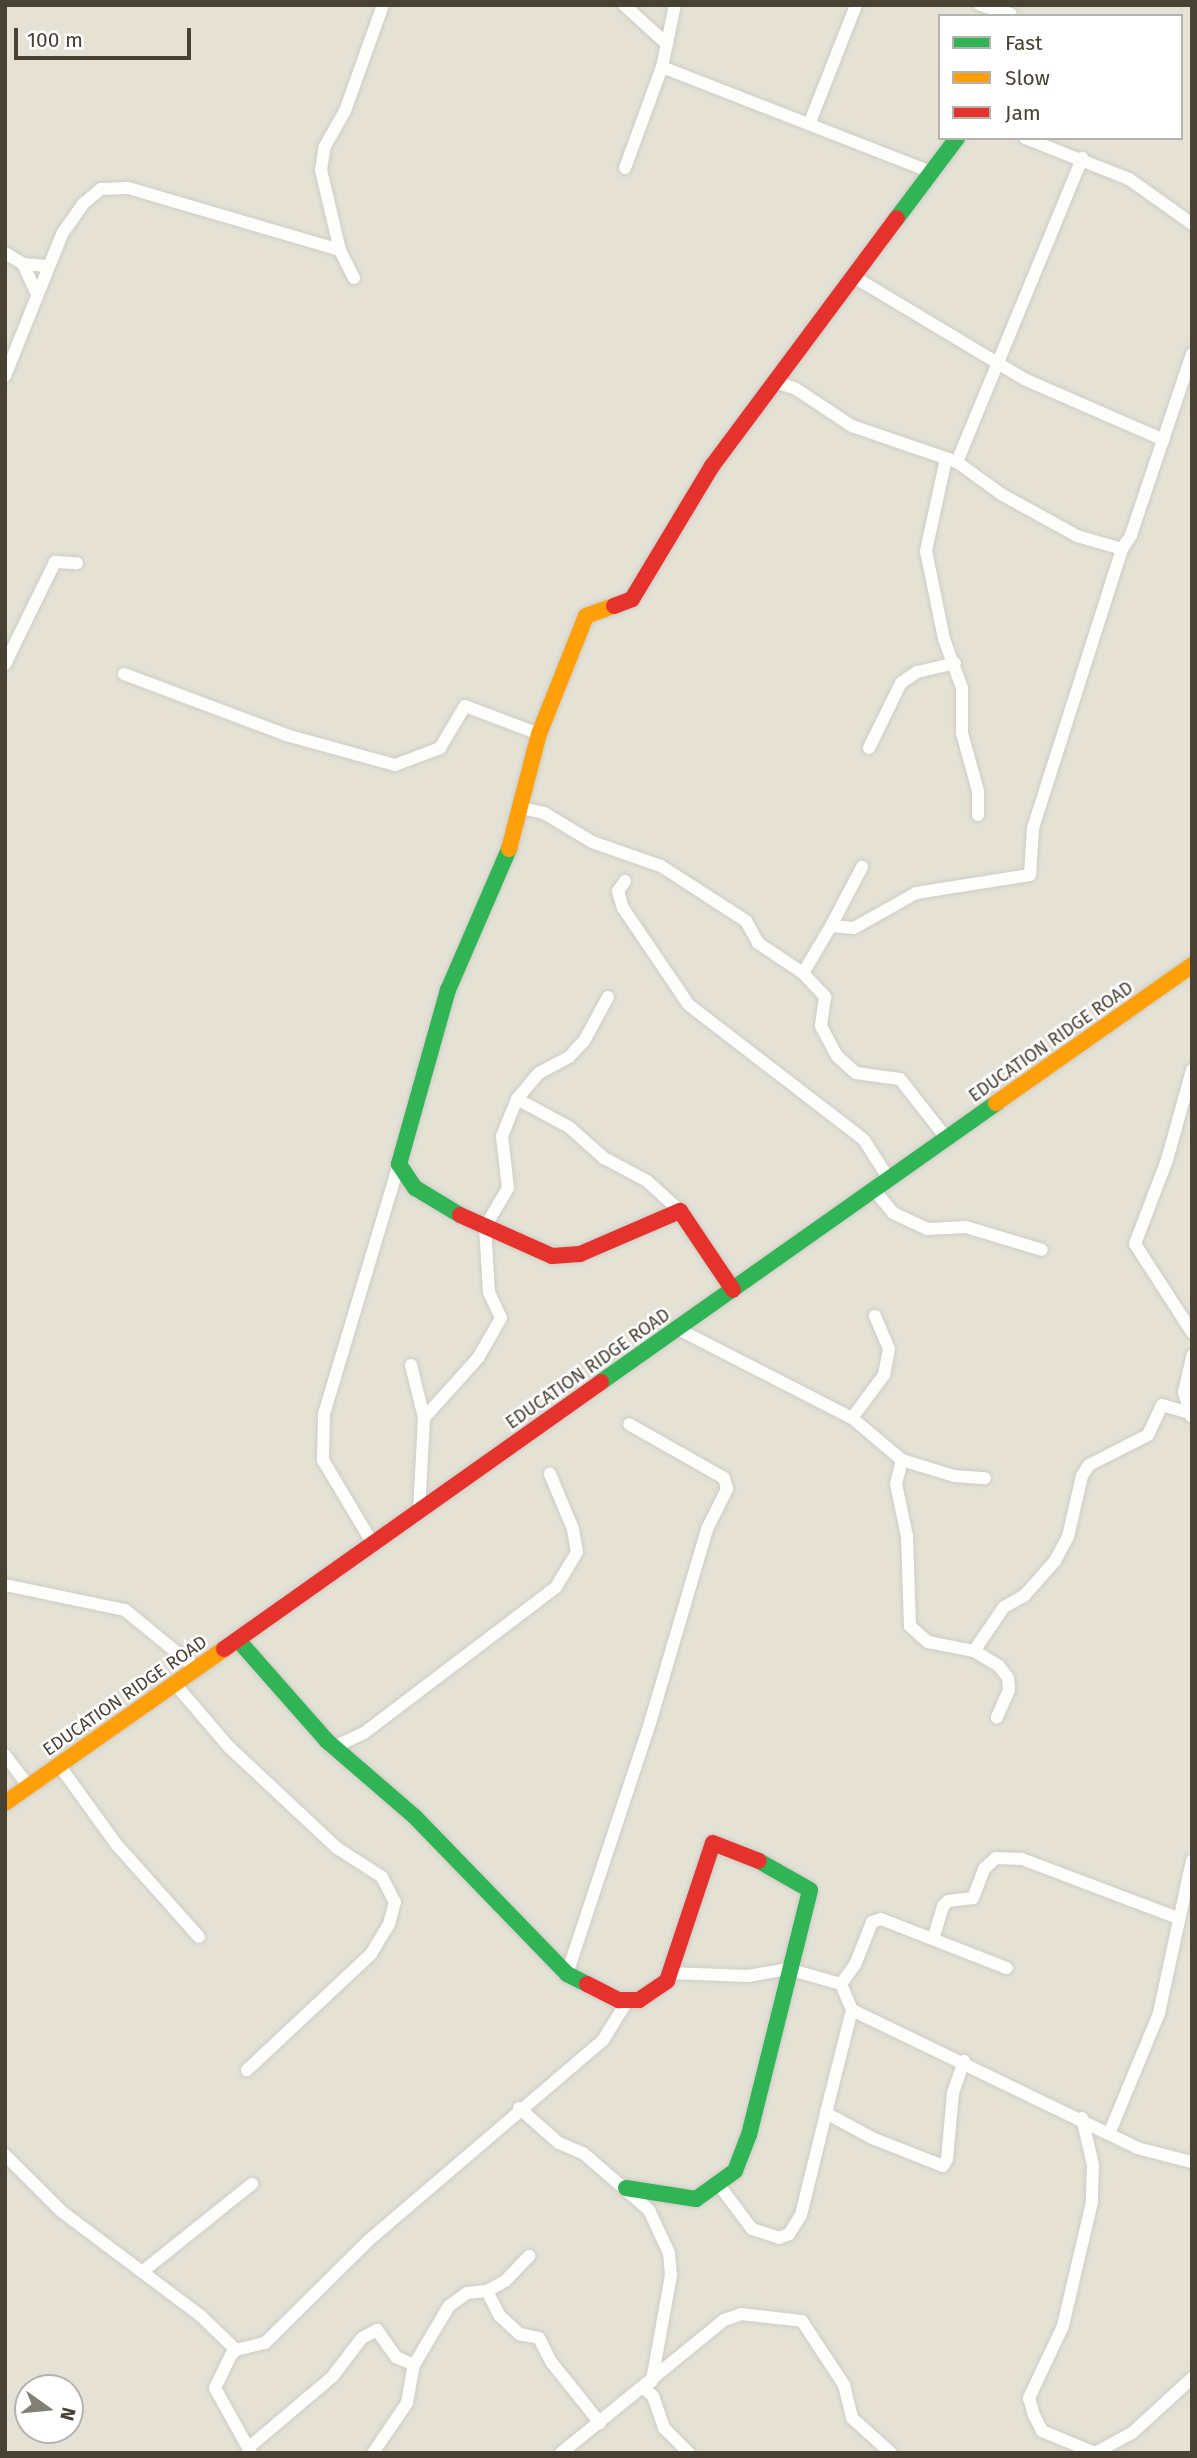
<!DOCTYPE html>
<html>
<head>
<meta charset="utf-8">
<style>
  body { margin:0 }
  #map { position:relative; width:1197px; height:2458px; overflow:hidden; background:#f0efe8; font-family:"Fira Sans",sans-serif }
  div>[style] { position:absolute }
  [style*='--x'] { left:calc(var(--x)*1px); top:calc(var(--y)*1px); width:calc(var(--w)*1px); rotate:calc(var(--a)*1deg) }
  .residential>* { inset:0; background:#e5e2d5 }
  .roads { filter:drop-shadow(0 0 2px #cecdc6) drop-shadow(0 0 2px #cecdc6) }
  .street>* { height:12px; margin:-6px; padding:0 6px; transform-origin:6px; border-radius:6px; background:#fdfdfc }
  .fast>* { height:16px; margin:-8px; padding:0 8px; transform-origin:8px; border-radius:8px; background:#30b455 }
  .slow>* { height:16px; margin:-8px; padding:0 8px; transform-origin:8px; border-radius:8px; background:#ff9f0a }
  .jam>* { height:16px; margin:-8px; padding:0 8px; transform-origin:8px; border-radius:8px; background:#e5322d }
  span { translate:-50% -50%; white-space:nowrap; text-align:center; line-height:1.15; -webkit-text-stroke:5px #fff; paint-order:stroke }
  .street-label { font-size:18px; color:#474234 }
  .frame { position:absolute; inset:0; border:7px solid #474234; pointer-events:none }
  .legend { position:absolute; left:938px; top:14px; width:245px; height:126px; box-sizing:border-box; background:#fff; border:2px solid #b5b3ae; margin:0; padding:9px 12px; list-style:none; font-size:21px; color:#474234 }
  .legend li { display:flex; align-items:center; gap:14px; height:35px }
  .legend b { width:35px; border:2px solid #b5b3ae }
  .north { position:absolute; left:14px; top:2374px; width:70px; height:70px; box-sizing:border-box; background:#fff; border:2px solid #b5b3ae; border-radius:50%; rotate:105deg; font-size:19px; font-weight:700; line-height:28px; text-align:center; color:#474234 }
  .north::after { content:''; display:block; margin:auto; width:24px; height:32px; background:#827f73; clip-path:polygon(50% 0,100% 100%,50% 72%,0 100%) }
  .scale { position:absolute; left:14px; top:28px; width:177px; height:32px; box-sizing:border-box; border:4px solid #474234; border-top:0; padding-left:9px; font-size:21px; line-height:24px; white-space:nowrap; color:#474234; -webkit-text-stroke:5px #fff; paint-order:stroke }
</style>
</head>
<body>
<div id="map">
  <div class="residential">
    <div style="clip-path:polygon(evenodd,5px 5px,1192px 5px,1192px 2453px,5px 2453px,5px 5px,940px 16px,1181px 16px,1181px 138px,940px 138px,940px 16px,5px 5px,28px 2388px,70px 2388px,70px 2430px,28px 2430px,28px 2388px)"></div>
  </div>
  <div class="roads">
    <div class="street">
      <div style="--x:624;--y:5;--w:58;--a:42.2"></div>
      <div style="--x:980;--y:5;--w:32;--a:16"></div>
      <div style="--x:662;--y:67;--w:289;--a:21.3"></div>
      <div style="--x:810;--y:122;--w:126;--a:-68.5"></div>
      <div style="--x:1025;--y:138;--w:112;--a:21.5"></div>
      <div style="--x:1129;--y:179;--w:77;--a:35.5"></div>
      <div style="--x:625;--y:168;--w:108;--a:-69.9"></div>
      <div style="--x:662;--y:67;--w:63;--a:-78.2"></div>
      <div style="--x:5;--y:253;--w:21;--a:31"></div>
      <div style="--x:23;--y:264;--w:23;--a:5"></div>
      <div style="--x:23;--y:264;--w:33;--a:65"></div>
      <div style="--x:854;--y:277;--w:200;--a:30.9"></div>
      <div style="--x:1026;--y:380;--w:150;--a:23.5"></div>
      <div style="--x:354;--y:278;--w:31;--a:-117"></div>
      <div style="--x:340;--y:250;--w:82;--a:-103.4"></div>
      <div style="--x:321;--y:170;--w:24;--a:-81"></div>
      <div style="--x:325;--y:146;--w:40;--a:-60.3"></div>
      <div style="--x:345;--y:111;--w:113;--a:-70.3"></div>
      <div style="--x:5;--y:376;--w:153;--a:-68.1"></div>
      <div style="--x:62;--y:234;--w:37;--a:-55"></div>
      <div style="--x:83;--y:204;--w:23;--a:-40"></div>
      <div style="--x:101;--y:189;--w:27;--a:-2"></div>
      <div style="--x:128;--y:188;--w:221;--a:16.3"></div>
      <div style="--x:775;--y:382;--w:22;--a:18"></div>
      <div style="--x:796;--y:389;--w:67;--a:33.5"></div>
      <div style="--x:852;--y:426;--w:111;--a:18.9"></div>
      <div style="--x:957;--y:462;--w:54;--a:36"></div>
      <div style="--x:1001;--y:494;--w:87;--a:28.9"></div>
      <div style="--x:1077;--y:536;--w:47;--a:16.1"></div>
      <div style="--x:946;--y:459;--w:94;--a:102.3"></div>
      <div style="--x:926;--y:551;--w:90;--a:78.4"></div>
      <div style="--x:944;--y:639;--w:52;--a:69.8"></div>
      <div style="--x:962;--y:688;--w:45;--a:90"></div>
      <div style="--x:962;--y:733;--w:60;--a:74.6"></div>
      <div style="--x:978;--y:791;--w:24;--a:90"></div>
      <div style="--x:957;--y:462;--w:329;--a:-67.6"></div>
      <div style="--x:5;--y:664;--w:114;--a:-63.9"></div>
      <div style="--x:55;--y:562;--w:22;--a:3"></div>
      <div style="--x:124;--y:674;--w:173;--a:20.6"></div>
      <div style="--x:286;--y:735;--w:113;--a:15.4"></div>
      <div style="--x:395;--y:765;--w:48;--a:-20.7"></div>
      <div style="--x:440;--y:748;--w:49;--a:-59.2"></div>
      <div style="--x:465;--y:706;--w:79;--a:20.7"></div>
      <div style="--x:869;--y:748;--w:72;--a:-63.8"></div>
      <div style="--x:901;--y:683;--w:19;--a:-35"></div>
      <div style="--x:917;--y:672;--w:39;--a:-13"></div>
      <div style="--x:522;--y:808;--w:23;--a:13"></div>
      <div style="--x:544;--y:813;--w:56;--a:31.1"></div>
      <div style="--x:592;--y:842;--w:73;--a:19.2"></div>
      <div style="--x:661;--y:866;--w:101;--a:32.9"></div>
      <div style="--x:746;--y:921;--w:25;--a:61"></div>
      <div style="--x:758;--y:943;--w:54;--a:33.7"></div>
      <div style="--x:803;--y:973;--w:33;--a:47"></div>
      <div style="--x:825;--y:997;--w:29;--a:98"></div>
      <div style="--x:821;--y:1026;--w:34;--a:62"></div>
      <div style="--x:837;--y:1056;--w:25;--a:42"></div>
      <div style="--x:856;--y:1073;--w:44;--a:7.8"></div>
      <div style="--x:900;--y:1079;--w:76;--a:51.9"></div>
      <div style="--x:625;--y:881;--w:12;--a:125"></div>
      <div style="--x:618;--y:891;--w:18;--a:74"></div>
      <div style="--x:623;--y:908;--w:117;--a:55.8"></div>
      <div style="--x:689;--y:1005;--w:221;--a:37.6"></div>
      <div style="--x:864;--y:1140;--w:46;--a:57.3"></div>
      <div style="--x:831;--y:926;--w:67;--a:-62.3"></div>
      <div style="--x:803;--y:973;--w:55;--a:-59.2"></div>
      <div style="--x:831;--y:926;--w:23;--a:5"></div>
      <div style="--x:854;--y:928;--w:71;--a:-29.4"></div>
      <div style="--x:916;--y:893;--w:115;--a:-9"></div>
      <div style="--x:1030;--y:875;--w:47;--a:-86.3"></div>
      <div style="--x:1033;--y:828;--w:293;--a:-72.3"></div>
      <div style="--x:1122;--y:549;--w:17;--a:-57"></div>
      <div style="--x:1131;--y:535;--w:191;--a:-71.4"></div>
      <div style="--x:1192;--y:1070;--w:93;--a:105.5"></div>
      <div style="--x:1167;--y:1160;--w:90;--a:110.9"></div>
      <div style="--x:1135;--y:1244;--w:105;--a:57.1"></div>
      <div style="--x:517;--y:1099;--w:59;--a:28.3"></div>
      <div style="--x:569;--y:1127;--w:47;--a:41.5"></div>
      <div style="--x:604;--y:1158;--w:49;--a:28.1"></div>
      <div style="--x:647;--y:1181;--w:45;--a:42.3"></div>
      <div style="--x:874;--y:1190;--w:30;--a:50"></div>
      <div style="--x:893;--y:1213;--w:38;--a:25"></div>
      <div style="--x:928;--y:1229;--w:38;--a:-3"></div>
      <div style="--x:966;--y:1227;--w:79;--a:16.8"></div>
      <div style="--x:678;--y:1329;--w:195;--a:27.1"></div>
      <div style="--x:852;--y:1418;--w:65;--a:40"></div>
      <div style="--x:902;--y:1460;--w:54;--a:17.1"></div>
      <div style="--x:954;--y:1476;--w:31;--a:4"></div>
      <div style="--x:411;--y:1365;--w:55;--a:76.2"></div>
      <div style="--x:1191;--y:1416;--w:25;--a:-106"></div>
      <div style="--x:1184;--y:1392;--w:37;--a:-77"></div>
      <div style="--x:852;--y:1418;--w:54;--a:-53.3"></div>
      <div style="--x:884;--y:1375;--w:26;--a:-79"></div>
      <div style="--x:889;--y:1349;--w:36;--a:-113"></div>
      <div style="--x:902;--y:1460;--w:25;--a:104"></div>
      <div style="--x:896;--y:1484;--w:53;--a:78.1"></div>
      <div style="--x:907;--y:1536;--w:90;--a:88.1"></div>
      <div style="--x:910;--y:1626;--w:24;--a:42"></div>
      <div style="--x:928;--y:1642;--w:47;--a:11.1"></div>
      <div style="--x:974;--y:1651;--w:29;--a:31"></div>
      <div style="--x:999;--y:1666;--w:15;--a:53"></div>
      <div style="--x:1008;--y:1678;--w:12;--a:85"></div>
      <div style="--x:1009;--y:1690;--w:30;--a:114"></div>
      <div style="--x:419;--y:1511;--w:93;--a:-86.9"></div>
      <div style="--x:424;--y:1418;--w:81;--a:-48"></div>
      <div style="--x:478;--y:1358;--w:46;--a:-60.1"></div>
      <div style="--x:501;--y:1318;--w:29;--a:-115"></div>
      <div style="--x:489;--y:1292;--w:65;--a:-93.5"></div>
      <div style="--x:485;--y:1227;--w:45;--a:-59.5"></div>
      <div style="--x:508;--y:1188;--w:52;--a:-96.6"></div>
      <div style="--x:502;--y:1136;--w:40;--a:-68"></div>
      <div style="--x:517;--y:1099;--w:34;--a:-50"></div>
      <div style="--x:539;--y:1073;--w:34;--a:-28"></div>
      <div style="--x:569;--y:1057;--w:22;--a:-47"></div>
      <div style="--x:584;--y:1041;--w:50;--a:-61.4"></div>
      <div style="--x:373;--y:1544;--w:98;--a:-120.8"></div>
      <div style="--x:323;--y:1460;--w:46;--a:-88.8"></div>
      <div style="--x:324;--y:1414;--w:261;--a:-73.3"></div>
      <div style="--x:5;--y:1585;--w:123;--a:11.8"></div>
      <div style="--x:125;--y:1610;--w:93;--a:39.3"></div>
      <div style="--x:974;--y:1651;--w:53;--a:-55.7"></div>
      <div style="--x:1004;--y:1607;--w:23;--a:-29"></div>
      <div style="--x:1024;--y:1596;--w:47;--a:-48.5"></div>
      <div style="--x:1055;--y:1561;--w:27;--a:-62"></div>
      <div style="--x:1068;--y:1537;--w:63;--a:-77.1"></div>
      <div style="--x:1082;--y:1476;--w:13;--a:-58"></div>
      <div style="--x:1089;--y:1465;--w:66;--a:-27"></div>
      <div style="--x:1148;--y:1435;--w:33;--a:-65"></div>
      <div style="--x:1162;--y:1405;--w:26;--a:16"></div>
      <div style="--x:175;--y:1684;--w:83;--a:49.4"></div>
      <div style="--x:229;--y:1747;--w:148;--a:43.1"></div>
      <div style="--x:337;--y:1848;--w:54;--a:32.8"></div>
      <div style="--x:382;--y:1877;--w:28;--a:63"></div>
      <div style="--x:395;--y:1902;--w:23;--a:105"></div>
      <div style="--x:389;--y:1924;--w:35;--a:121"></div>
      <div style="--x:371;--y:1954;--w:170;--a:136.9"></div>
      <div style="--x:334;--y:1747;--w:33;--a:-25"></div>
      <div style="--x:364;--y:1733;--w:241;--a:-37.2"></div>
      <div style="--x:556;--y:1587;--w:41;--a:-59"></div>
      <div style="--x:577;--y:1552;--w:23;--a:-100"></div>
      <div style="--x:573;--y:1529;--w:60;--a:-112.7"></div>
      <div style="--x:5;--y:1755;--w:40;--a:53"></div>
      <div style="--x:59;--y:1765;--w:99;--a:54.1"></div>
      <div style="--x:117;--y:1845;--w:123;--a:48.3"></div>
      <div style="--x:934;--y:1936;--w:31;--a:-73"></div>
      <div style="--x:943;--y:1906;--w:7;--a:-45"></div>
      <div style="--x:948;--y:1901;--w:25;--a:-7"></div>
      <div style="--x:973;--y:1898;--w:31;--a:-69"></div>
      <div style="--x:984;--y:1869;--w:16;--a:-43"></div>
      <div style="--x:996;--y:1858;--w:26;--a:2"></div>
      <div style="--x:1022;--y:1859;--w:167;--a:20.7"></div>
      <div style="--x:670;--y:1973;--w:78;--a:2.2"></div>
      <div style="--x:748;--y:1976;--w:41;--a:-9.9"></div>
      <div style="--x:788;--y:1969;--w:55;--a:15.8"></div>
      <div style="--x:841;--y:1984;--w:28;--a:67"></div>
      <div style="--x:852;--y:2010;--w:317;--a:25.8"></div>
      <div style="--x:1137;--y:2148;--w:57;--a:14.3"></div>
      <div style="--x:567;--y:1974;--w:264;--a:-71.7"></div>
      <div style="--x:650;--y:1723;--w:202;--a:-73.6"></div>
      <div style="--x:707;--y:1529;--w:45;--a:-63.4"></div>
      <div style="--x:727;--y:1489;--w:11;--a:-105"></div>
      <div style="--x:724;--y:1478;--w:109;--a:-150.4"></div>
      <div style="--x:841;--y:1984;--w:24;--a:-54"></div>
      <div style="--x:855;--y:1965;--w:46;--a:-68.4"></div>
      <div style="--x:872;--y:1922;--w:9;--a:-18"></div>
      <div style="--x:881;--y:1919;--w:135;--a:21.3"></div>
      <div style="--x:852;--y:2010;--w:106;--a:104.2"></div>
      <div style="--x:826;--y:2113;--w:52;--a:28.5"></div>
      <div style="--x:872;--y:2138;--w:76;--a:21.5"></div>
      <div style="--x:943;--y:2166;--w:8;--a:-60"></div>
      <div style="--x:947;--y:2159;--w:66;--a:-84.8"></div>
      <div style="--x:953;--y:2093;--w:34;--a:-71"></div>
      <div style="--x:519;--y:2108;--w:53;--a:41.2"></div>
      <div style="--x:559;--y:2143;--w:26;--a:23"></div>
      <div style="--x:583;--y:2153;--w:87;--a:40.8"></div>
      <div style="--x:649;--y:2210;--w:47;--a:65.1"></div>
      <div style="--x:669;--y:2253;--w:22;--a:85"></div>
      <div style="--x:671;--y:2275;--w:108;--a:100.2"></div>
      <div style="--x:1082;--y:2118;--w:48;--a:76.8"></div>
      <div style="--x:1093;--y:2165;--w:37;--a:92"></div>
      <div style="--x:1092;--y:2202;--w:127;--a:103.2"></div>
      <div style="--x:1063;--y:2326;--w:80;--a:115.3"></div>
      <div style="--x:1029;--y:2398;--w:18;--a:74"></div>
      <div style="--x:1034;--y:2415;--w:18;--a:63"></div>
      <div style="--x:1042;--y:2431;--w:57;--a:22.5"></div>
      <div style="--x:1095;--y:2453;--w:42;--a:-28.4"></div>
      <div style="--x:1132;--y:2433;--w:81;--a:-42.5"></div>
      <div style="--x:1109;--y:2134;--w:131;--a:-67.5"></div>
      <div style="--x:1159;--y:2013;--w:156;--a:-77.8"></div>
      <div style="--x:5;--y:2155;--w:79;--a:45"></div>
      <div style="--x:61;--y:2211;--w:175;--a:36.9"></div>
      <div style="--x:201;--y:2316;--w:49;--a:44.2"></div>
      <div style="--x:719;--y:2185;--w:55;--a:53.1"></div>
      <div style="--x:752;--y:2229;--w:28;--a:18"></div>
      <div style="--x:779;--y:2238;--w:11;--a:-22"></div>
      <div style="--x:789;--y:2234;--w:22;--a:-58"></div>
      <div style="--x:801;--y:2215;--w:105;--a:-76.2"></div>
      <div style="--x:142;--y:2272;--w:141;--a:-38.7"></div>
      <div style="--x:487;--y:2291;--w:28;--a:63"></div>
      <div style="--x:500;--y:2316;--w:26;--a:43"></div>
      <div style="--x:519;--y:2334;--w:20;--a:11"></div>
      <div style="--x:539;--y:2338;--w:28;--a:63"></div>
      <div style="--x:552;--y:2363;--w:77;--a:51.3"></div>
      <div style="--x:644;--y:2388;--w:12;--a:42"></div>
      <div style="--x:653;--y:2396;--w:34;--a:71"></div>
      <div style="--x:664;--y:2428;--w:35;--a:45"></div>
      <div style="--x:248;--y:2448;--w:110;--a:-40.2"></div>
      <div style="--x:332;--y:2377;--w:49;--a:-52.4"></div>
      <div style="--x:362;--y:2338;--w:17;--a:-28"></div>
      <div style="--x:377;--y:2330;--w:33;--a:55"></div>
      <div style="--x:396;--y:2357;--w:20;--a:24"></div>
      <div style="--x:251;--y:2453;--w:74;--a:-119"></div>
      <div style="--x:215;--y:2388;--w:37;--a:-64"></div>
      <div style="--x:231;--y:2355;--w:7;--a:-45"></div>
      <div style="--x:236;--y:2350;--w:30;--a:-14"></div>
      <div style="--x:265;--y:2343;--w:146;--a:-44.7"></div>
      <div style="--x:369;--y:2240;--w:308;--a:-40.5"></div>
      <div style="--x:603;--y:2040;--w:44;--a:-58.1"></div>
      <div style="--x:373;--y:2453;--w:60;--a:-55.8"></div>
      <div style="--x:407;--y:2403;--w:39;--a:-80"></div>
      <div style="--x:414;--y:2365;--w:69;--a:-59.3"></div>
      <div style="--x:449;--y:2306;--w:22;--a:-36"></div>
      <div style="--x:467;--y:2293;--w:20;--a:-6"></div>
      <div style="--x:487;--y:2291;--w:21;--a:-29"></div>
      <div style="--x:505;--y:2281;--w:35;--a:-46"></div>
      <div style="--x:561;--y:2453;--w:210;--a:-39.2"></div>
      <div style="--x:724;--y:2320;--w:18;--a:-19"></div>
      <div style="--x:741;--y:2314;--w:61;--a:6.5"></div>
      <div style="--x:802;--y:2321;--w:77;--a:56.7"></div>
      <div style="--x:844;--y:2385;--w:34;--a:76"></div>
      <div style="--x:852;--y:2418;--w:52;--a:41.9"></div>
    </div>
    <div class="fast">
      <div style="--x:897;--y:218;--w:100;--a:-53.1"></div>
      <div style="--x:460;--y:1215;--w:52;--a:-149"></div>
      <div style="--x:415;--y:1188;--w:29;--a:-124"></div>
      <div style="--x:399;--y:1164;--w:181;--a:-74.3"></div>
      <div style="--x:448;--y:990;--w:154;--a:-66.6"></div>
      <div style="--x:601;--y:1382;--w:484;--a:-35.2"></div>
      <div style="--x:238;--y:1640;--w:135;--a:48.6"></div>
      <div style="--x:327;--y:1741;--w:116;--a:40.8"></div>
      <div style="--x:415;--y:1817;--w:219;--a:45.9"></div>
      <div style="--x:567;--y:1974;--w:22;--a:27"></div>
      <div style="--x:626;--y:2188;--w:71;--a:8.9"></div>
      <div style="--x:696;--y:2199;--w:48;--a:-35.7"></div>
      <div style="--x:735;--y:2171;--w:39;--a:-69"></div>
      <div style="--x:749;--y:2135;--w:252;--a:-76"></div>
      <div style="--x:810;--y:1890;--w:59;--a:-150.4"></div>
    </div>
    <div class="slow">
      <div style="--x:509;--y:849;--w:119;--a:-75.4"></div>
      <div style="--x:539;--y:734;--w:127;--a:-68.3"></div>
      <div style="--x:586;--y:616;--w:30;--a:-20"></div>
      <div style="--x:996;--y:1103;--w:240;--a:-35.1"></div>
      <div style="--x:5;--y:1803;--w:268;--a:-35.1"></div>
    </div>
    <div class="jam">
      <div style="--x:614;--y:606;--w:19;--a:-21"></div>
      <div style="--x:632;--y:599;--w:155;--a:-59"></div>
      <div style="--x:712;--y:466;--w:309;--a:-53.3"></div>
      <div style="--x:460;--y:1215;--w:101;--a:24"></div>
      <div style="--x:552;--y:1256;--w:28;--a:-4"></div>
      <div style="--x:580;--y:1254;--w:109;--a:-23.3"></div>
      <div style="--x:680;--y:1211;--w:95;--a:56.1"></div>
      <div style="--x:224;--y:1649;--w:462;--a:-35.3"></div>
      <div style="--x:587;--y:1984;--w:36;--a:27"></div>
      <div style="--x:619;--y:2000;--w:20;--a:0"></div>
      <div style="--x:639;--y:2000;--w:34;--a:-34"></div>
      <div style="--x:667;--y:1981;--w:145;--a:-71.6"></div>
      <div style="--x:713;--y:1843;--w:49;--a:21.4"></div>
    </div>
  </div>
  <div class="street-label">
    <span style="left:1051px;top:1042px;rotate:-35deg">EDUCATION RIDGE ROAD</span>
    <span style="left:588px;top:1369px;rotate:-35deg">EDUCATION RIDGE ROAD</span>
    <span style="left:125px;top:1696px;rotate:-35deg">EDUCATION RIDGE ROAD</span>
  </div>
  <div class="frame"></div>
  <ul class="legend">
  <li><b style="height:9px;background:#30b455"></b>Fast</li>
  <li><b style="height:9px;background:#ff9f0a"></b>Slow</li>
  <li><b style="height:9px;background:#e5322d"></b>Jam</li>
  </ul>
  <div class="north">N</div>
  <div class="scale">100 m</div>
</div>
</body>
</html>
